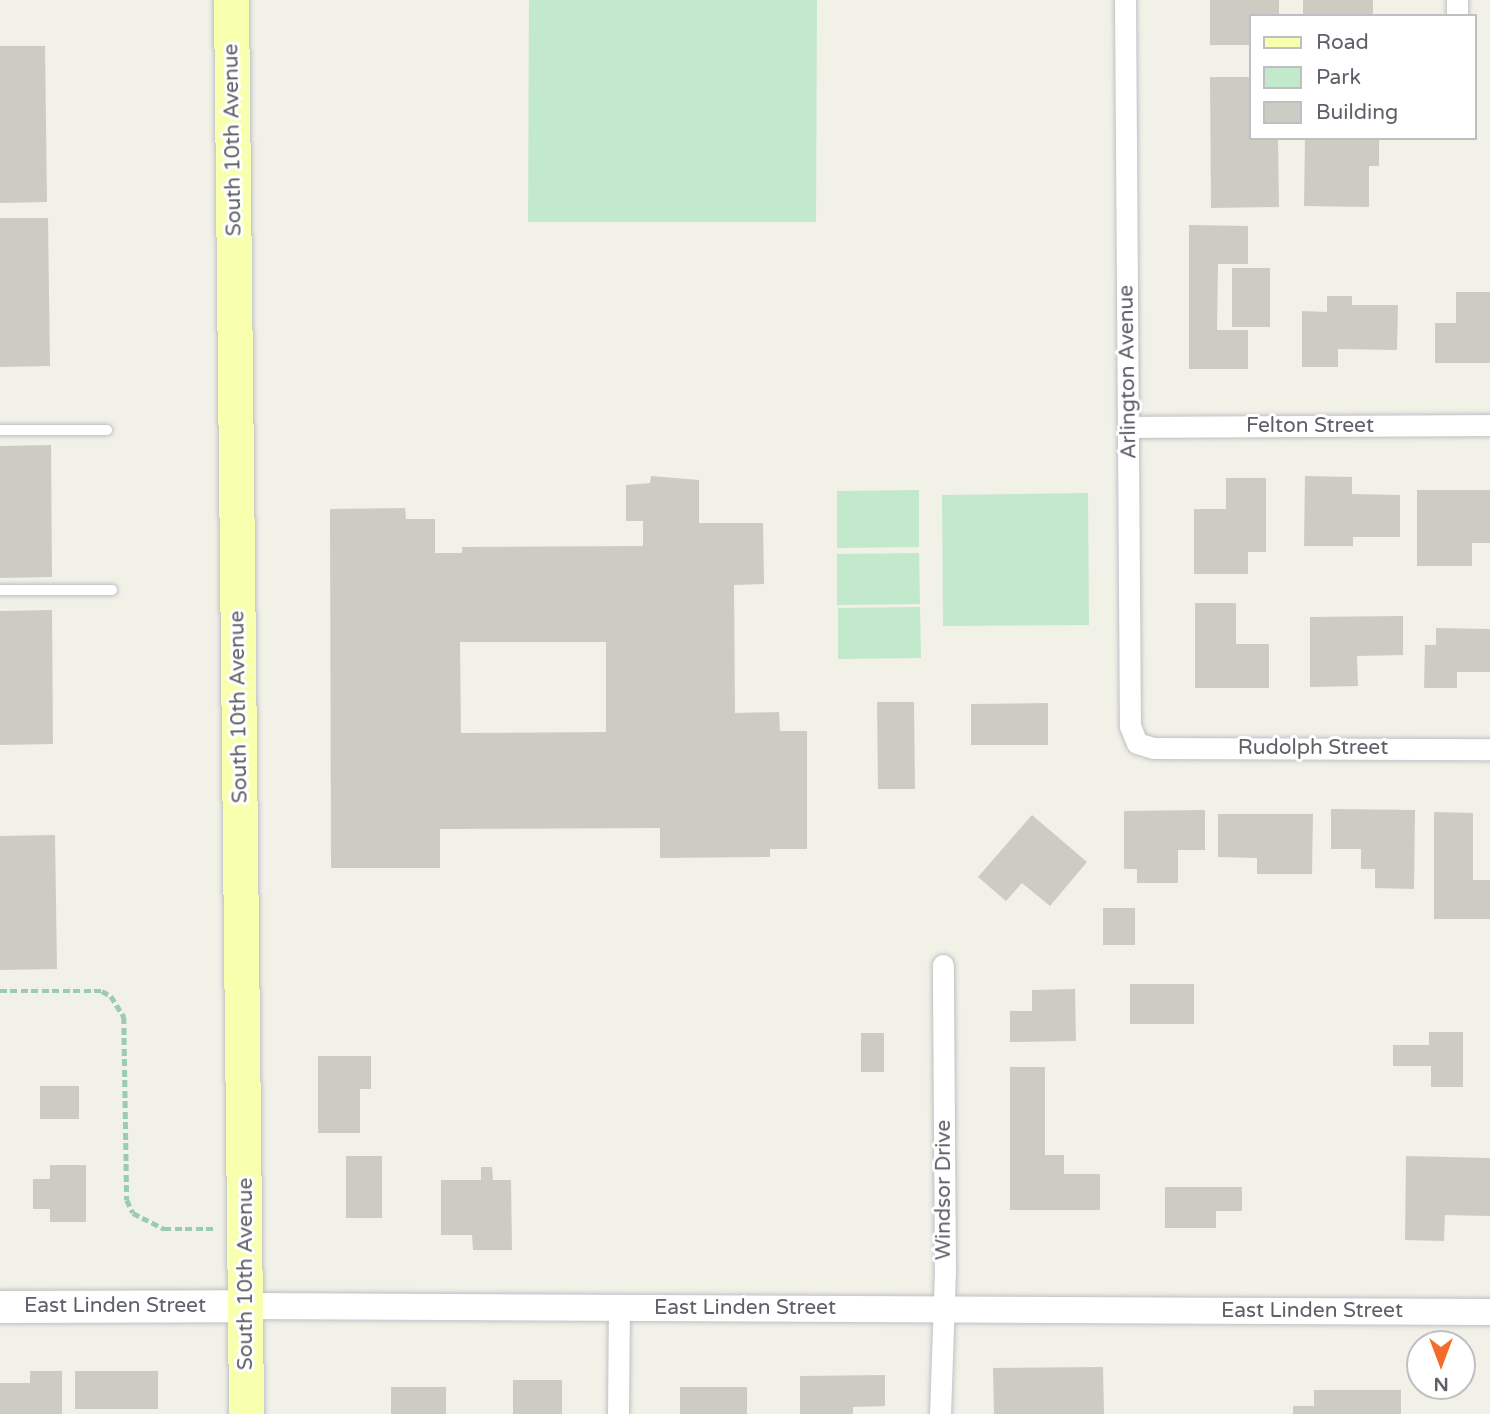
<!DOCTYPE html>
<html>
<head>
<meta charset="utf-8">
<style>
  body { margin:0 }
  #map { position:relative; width:1490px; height:1414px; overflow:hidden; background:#f1f1e7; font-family:"Varela Round",sans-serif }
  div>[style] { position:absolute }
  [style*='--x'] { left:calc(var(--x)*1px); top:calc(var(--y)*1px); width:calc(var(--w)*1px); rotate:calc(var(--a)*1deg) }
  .green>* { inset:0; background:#c3e9cc }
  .building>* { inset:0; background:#ccccc3 }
  .path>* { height:4.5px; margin-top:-2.25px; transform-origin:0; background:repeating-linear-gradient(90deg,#9bcbb5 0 7px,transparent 0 10.5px) }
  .roads { filter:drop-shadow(0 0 2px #bebfc6) drop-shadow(0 0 2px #bebfc6) }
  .service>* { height:10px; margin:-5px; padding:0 5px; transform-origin:5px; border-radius:5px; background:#fff }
  .minor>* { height:21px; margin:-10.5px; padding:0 10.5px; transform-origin:10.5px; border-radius:10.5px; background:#fff }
  .tertiary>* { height:26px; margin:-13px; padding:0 13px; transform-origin:13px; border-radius:13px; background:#fff }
  .secondary>* { height:32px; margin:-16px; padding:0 16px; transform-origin:16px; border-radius:16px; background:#fff }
  .primary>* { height:35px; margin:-17.5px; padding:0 17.5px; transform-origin:17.5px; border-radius:17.5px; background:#f8ffae }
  span { translate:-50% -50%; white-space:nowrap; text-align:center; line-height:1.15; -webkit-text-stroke:6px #fff; paint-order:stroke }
  .street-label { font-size:21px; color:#5e6068 }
  .legend { position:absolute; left:1249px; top:14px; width:228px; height:126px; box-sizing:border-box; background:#fff; border:2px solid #bfbfc3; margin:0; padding:9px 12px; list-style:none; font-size:21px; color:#5e6068 }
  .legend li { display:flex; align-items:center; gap:14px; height:35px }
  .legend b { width:35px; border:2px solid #bfbfc3 }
  .north { position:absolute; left:1406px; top:1330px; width:70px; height:70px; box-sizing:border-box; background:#fff; border:2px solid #bfbfc3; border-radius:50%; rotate:180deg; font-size:19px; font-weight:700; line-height:28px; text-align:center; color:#5e6068 }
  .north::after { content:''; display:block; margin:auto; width:24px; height:32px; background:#f26d2c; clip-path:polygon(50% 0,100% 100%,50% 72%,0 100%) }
</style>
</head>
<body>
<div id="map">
  <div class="green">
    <div style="clip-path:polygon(529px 0,817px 0,816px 222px,528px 222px)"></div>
    <div style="clip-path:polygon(919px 490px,919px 547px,837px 548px,837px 491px)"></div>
    <div style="clip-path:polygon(1088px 493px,1089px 625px,943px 626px,942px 495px)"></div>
    <div style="clip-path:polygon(919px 553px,920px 604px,837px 605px,837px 554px)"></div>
    <div style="clip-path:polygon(920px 607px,921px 658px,838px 659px,838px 608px)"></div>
  </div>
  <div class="building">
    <div style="clip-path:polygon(1210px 0,1279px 0,1279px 16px,1250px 16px,1250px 45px,1210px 45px)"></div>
    <div style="clip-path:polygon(1303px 0,1373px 0,1373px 16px,1303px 16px)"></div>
    <div style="clip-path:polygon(0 46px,45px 46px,47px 202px,0 203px)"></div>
    <div style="clip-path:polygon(1210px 77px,1250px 77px,1250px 138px,1278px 138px,1279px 207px,1211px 208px)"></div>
    <div style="clip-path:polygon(1305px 138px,1379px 138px,1379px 166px,1369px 166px,1369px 207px,1304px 206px)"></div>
    <div style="clip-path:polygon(0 218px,48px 218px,50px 366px,0 367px)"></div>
    <div style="clip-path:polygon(1189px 225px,1248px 226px,1248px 264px,1218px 264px,1217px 330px,1248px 330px,1248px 369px,1189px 369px)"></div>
    <div style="clip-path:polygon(1232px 268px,1270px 268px,1270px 327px,1232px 327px)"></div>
    <div style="clip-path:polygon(1456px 292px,1490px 292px,1490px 363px,1435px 363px,1435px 323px,1456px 323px)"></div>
    <div style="clip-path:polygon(1327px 296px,1352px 296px,1352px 305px,1398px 305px,1397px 350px,1338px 349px,1338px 367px,1302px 367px,1302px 311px,1327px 312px)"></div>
    <div style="clip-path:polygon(51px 445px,52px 577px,0 578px,0 446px)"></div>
    <div style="clip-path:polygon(evenodd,651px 476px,699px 480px,699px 523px,763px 523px,764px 584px,734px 585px,735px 713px,779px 712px,780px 731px,807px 731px,807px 849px,770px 849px,770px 857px,660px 858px,660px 828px,440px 829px,440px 868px,331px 868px,330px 509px,405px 508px,406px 519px,435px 519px,435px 553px,462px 553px,462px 547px,643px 546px,643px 521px,626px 521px,626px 485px,650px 483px,651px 476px,460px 642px,606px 642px,606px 732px,461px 733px,460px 642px)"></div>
    <div style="clip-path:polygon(1305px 476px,1352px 477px,1352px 494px,1400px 495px,1400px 537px,1353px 537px,1353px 546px,1304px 546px)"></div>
    <div style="clip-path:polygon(1226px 478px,1266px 478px,1266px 552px,1248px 552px,1248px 574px,1194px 574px,1194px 509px,1226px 509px)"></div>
    <div style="clip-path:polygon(1417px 490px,1490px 490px,1490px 543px,1472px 543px,1472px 566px,1417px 566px)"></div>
    <div style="clip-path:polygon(1195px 603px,1236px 603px,1236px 644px,1269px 644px,1269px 688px,1195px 688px)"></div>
    <div style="clip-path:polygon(52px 610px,53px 744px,0 745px,0 611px)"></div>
    <div style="clip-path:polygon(1403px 616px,1403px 655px,1357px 656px,1358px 686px,1310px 687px,1310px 617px)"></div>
    <div style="clip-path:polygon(1436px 628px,1490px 629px,1490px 672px,1457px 672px,1457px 688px,1424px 688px,1425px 645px,1436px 645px)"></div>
    <div style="clip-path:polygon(877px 702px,914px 702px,915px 789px,878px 789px)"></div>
    <div style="clip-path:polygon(1048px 703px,1048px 745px,971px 745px,971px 704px)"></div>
    <div style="clip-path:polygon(1331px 809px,1415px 810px,1414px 889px,1375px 888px,1375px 869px,1361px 869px,1361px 849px,1331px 849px)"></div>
    <div style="clip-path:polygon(1205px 810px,1205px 850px,1178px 850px,1178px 883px,1137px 883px,1137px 869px,1124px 869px,1124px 811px)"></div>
    <div style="clip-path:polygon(1434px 812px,1473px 813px,1473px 880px,1490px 880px,1490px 919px,1434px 919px)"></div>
    <div style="clip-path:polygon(1218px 814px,1313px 814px,1312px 874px,1257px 874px,1257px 858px,1218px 857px)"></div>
    <div style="clip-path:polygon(1032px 815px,1087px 862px,1050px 906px,1022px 883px,1006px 901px,978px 877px)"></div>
    <div style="clip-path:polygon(55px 835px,57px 969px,0 970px,0 836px)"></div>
    <div style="clip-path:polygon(1103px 908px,1135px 908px,1135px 945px,1103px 945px)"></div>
    <div style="clip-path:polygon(1130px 984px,1194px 984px,1194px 1024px,1130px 1024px)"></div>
    <div style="clip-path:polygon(1075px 989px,1076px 1041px,1010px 1042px,1010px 1011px,1032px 1011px,1032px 990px)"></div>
    <div style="clip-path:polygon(1429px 1032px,1463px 1032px,1463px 1087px,1431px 1087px,1431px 1066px,1393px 1066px,1393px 1045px,1429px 1045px)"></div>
    <div style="clip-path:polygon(861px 1033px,884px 1033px,884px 1072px,861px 1072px)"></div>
    <div style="clip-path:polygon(318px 1056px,371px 1056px,371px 1089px,360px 1089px,360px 1133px,318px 1133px)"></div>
    <div style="clip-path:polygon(1010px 1067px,1045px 1067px,1045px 1155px,1064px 1155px,1064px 1174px,1100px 1174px,1100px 1210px,1010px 1210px)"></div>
    <div style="clip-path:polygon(40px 1086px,79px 1086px,79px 1119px,40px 1119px)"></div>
    <div style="clip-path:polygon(346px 1156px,382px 1156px,382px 1218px,346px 1218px)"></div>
    <div style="clip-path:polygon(1406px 1156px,1490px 1158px,1490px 1216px,1445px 1215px,1444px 1241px,1405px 1240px)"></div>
    <div style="clip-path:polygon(50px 1165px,86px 1165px,86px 1222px,50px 1222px,50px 1209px,33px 1209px,33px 1179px,50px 1179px)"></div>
    <div style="clip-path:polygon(481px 1167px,492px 1167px,493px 1180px,511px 1180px,512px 1250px,473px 1250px,472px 1235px,441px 1235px,441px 1180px,481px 1180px)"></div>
    <div style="clip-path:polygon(1165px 1187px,1242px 1187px,1242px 1211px,1216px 1211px,1216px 1228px,1165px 1228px)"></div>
    <div style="clip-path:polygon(1103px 1367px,1104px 1414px,994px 1414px,993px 1368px)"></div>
    <div style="clip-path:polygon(30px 1371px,62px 1371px,62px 1414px,0 1414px,0 1383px,30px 1383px)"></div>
    <div style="clip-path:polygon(75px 1371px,158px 1371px,158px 1409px,75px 1409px)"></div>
    <div style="clip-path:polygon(885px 1375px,885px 1406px,853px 1407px,853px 1414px,800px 1414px,800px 1376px)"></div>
    <div style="clip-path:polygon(513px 1380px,562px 1380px,562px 1414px,513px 1414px)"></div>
    <div style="clip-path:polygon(391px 1387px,446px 1387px,446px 1414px,391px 1414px)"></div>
    <div style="clip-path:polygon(680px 1387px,747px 1387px,747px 1414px,680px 1414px)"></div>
    <div style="clip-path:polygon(1314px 1390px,1401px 1390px,1401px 1414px,1293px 1414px,1293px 1406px,1314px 1406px)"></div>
  </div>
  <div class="path">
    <div style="--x:0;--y:991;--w:102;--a:0"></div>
    <div style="--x:102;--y:991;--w:10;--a:29"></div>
    <div style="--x:111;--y:996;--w:25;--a:58"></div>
    <div style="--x:124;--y:1017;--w:183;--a:89.1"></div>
    <div style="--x:127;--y:1200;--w:14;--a:65"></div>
    <div style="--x:133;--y:1213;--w:35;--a:27"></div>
    <div style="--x:164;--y:1229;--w:49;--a:0"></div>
  </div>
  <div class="roads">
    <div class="service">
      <div style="--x:0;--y:430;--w:107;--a:0"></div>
      <div style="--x:0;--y:590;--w:112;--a:0"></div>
    </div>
    <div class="minor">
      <div style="--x:1125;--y:0;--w:726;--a:89.61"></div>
      <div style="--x:1130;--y:726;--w:18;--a:68"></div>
      <div style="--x:1137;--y:743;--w:17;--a:17"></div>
      <div style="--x:1153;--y:748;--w:337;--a:0.2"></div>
      <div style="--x:1457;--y:0;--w:16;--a:90"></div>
      <div style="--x:1129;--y:427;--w:361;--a:-0.3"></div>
      <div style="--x:618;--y:1414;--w:106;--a:-89.5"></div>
      <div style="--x:940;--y:1414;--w:141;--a:-88"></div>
      <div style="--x:945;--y:1273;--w:308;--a:-90.4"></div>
    </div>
    <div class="tertiary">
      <div style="--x:246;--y:1306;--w:1244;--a:0.28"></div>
    </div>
    <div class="secondary">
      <div style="--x:0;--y:1307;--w:246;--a:-0.2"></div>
    </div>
    <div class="primary">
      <div style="--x:231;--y:0;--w:1414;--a:89.39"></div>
    </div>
  </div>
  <div class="street-label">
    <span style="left:233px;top:140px;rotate:-91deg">South 10th Avenue</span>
    <span style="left:1128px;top:372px;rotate:-91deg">Arlington Avenue</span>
    <span style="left:1310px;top:426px">Felton Street</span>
    <span style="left:239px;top:707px;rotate:-91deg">South 10th Avenue</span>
    <span style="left:1313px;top:748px">Rudolph Street</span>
    <span style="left:944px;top:1190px;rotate:-90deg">Windsor Drive</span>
    <span style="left:246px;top:1274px;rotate:-90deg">South 10th Avenue</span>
    <span style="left:115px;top:1306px">East Linden Street</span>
    <span style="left:745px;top:1308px">East Linden Street</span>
    <span style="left:1312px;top:1311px">East Linden Street</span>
  </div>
  <ul class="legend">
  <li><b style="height:9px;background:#f8ffae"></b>Road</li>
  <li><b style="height:19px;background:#c3e9cc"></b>Park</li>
  <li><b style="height:19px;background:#ccccc3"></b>Building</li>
  </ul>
  <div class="north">N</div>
</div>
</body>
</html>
